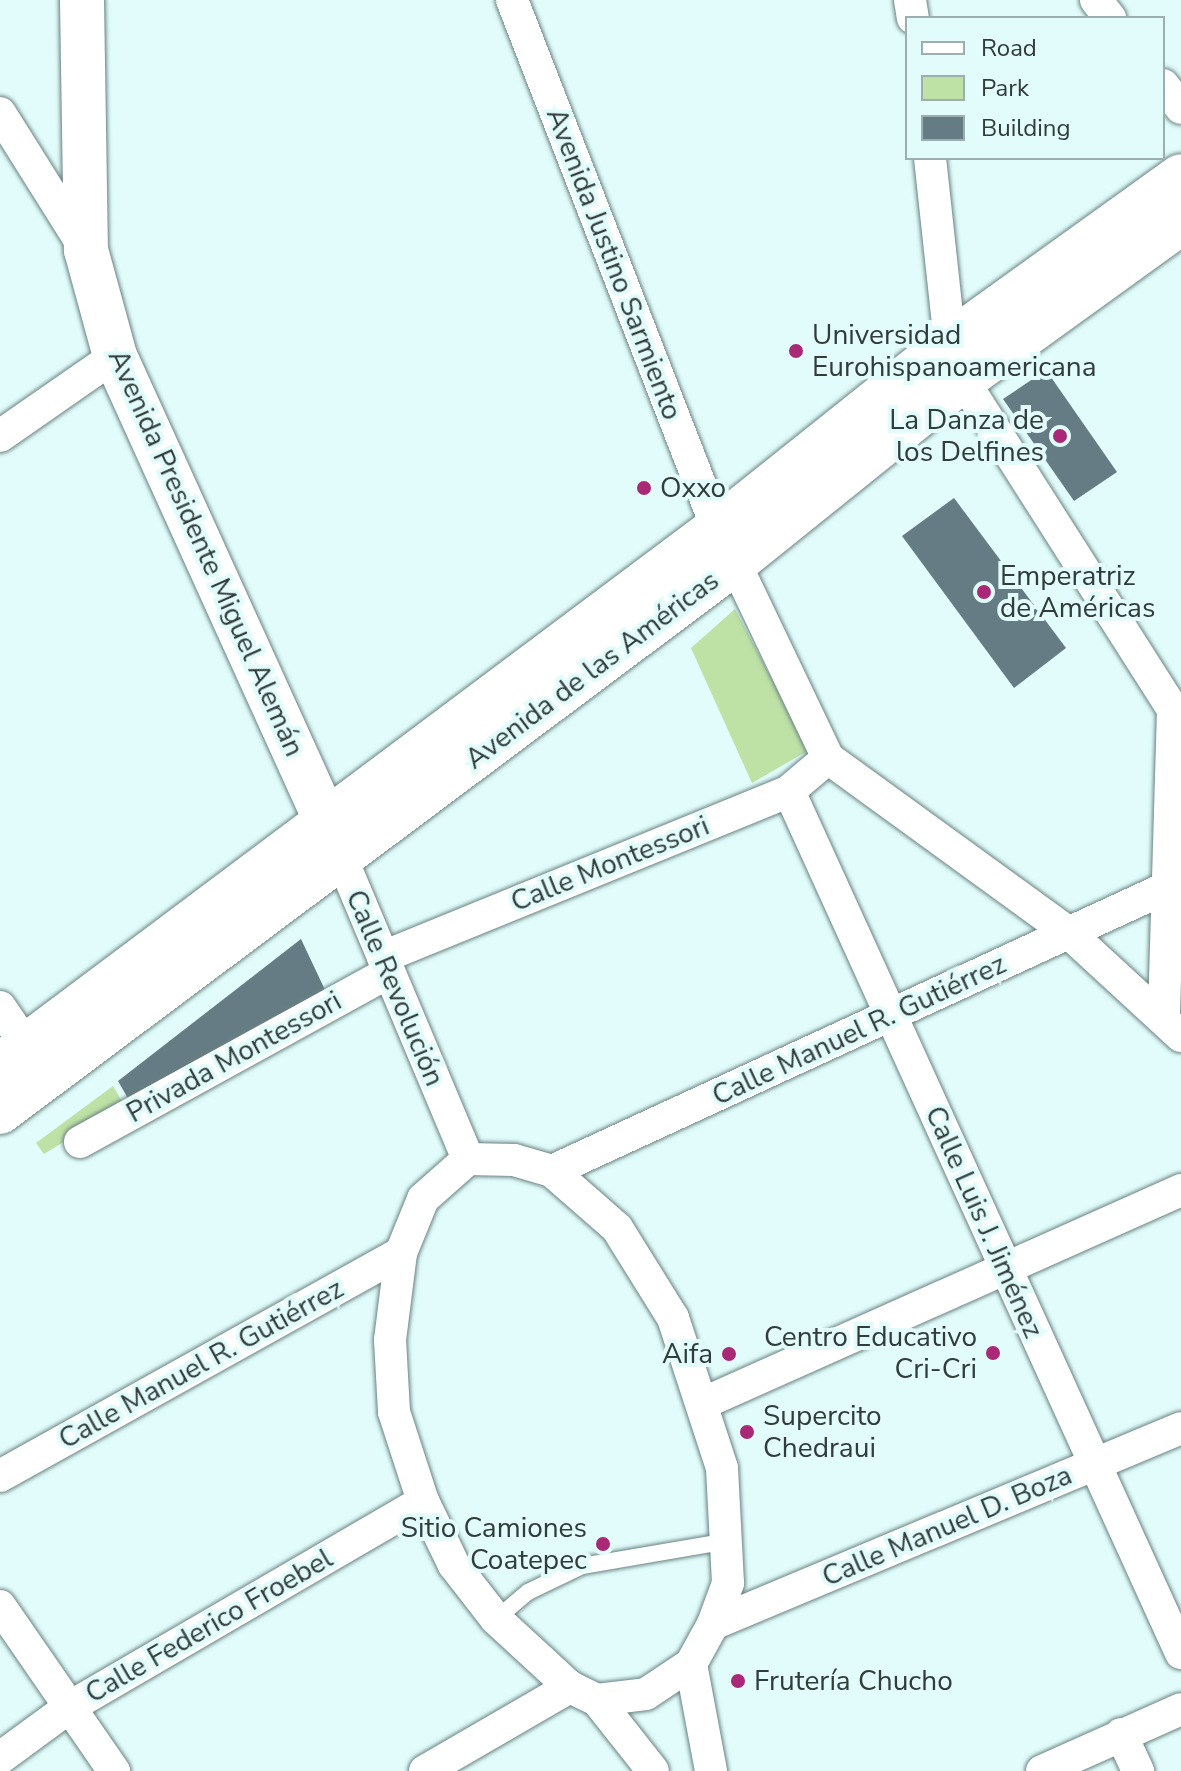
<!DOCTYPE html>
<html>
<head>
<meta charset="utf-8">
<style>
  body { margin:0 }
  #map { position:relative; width:1181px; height:1771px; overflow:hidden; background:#e1fcfb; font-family:"Nunito Sans",sans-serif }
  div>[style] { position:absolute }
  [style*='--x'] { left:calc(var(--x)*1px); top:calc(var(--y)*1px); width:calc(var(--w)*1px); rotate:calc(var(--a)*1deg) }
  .green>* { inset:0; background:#bee1a5 }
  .building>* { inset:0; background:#667c84 }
  .roads { filter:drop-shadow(0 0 2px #698181) drop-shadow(0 0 2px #698181) }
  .service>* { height:16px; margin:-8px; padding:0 8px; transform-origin:8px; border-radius:8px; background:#fff }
  .minor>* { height:32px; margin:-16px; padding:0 16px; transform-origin:16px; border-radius:16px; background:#fff }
  .secondary>* { height:44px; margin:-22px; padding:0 22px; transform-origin:22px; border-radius:22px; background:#fff }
  .dots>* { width:22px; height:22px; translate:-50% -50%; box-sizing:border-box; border:4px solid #e1fcfb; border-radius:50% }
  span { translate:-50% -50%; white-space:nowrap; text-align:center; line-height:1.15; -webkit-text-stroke:8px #e1fcfb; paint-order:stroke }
  .street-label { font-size:28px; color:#313c3b }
  .poi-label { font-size:28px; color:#313c3b }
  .left { translate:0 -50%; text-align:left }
  .right { translate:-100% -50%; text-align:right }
  .legend { position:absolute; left:905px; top:16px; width:260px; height:144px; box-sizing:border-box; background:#e1fcfb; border:2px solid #9bafae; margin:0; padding:10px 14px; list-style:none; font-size:24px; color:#313c3b }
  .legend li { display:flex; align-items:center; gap:16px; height:40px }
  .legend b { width:40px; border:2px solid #9bafae }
</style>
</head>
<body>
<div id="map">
  <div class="green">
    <div style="clip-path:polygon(735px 609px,809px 750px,752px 783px,691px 648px)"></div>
    <div style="clip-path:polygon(113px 1086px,124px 1105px,44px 1154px,36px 1143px)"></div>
  </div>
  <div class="building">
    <div style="clip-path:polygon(1046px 370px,1117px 472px,1074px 501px,1003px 399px)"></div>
    <div style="clip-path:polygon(954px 498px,1066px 648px,1014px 688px,902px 536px)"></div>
    <div style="clip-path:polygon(301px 939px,326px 992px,130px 1102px,118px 1081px)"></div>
  </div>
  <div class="roads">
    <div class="service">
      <div style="--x:496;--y:1619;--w:42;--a:-40.2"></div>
      <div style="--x:528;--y:1592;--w:60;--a:-25.7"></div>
      <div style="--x:582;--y:1566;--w:149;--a:-9.7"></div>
    </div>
    <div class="minor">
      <div style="--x:512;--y:0;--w:566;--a:68.78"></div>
      <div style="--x:910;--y:0;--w:18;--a:81"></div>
      <div style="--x:1096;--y:0;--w:23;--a:52"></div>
      <div style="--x:1163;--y:85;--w:29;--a:52"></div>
      <div style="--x:0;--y:113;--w:162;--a:57.9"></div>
      <div style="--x:930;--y:158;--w:185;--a:83.8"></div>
      <div style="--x:950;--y:342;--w:40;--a:71.1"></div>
      <div style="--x:963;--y:380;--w:391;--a:57.5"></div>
      <div style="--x:1173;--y:710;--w:309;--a:91.7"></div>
      <div style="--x:0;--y:436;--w:140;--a:-34.8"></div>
      <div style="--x:735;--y:563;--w:216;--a:64.5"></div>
      <div style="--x:828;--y:758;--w:298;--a:36"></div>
      <div style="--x:1069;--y:933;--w:152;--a:42.6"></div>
      <div style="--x:789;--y:791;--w:947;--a:65.55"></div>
      <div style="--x:333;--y:838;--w:348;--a:67.2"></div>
      <div style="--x:383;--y:957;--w:439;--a:-22.2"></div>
      <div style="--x:789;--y:791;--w:51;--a:-40.2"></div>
      <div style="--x:0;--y:1007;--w:69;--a:55.6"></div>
      <div style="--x:80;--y:1142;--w:351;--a:-28.8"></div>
      <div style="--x:552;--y:1171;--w:676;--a:-24.75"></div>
      <div style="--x:706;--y:1402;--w:520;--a:-24.05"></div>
      <div style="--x:0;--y:1476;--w:459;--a:-29.1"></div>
      <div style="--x:0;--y:1606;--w:201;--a:55.4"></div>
      <div style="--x:713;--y:1624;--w:507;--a:-22.72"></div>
      <div style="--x:691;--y:1664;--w:109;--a:79.4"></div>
      <div style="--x:597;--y:1700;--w:49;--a:-7"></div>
      <div style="--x:646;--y:1694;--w:54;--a:-33.7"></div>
      <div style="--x:691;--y:1664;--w:46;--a:-61.2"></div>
      <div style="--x:713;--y:1624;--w:44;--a:-69.9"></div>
      <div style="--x:728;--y:1583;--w:115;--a:-93"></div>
      <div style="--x:722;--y:1468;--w:158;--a:-108.1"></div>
      <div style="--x:673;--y:1318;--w:106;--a:-121.9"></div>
      <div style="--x:617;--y:1228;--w:86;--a:-138.8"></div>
      <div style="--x:552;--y:1171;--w:40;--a:-164"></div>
      <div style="--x:514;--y:1160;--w:46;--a:-178.8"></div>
      <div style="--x:468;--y:1159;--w:60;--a:138.4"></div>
      <div style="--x:423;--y:1199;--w:58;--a:112.2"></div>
      <div style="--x:401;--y:1253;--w:88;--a:97.2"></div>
      <div style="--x:390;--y:1340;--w:72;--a:86.8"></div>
      <div style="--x:394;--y:1412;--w:94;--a:72"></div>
      <div style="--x:423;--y:1501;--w:71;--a:64.2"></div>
      <div style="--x:454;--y:1565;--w:68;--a:52.1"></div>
      <div style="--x:496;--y:1619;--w:100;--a:42.6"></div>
      <div style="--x:570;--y:1687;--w:30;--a:26"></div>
      <div style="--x:597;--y:1700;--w:90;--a:51.7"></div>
      <div style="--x:1121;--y:1734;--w:41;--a:65.3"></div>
      <div style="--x:0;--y:1758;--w:84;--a:-36.3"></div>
      <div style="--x:68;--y:1708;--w:411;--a:-30.2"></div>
      <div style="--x:425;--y:1771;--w:168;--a:-30.1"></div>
      <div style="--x:1042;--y:1771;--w:152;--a:-24"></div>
    </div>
    <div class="secondary">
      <div style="--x:82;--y:0;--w:250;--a:89.1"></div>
      <div style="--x:86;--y:250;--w:110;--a:74.7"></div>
      <div style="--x:115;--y:356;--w:506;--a:65.61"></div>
      <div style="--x:0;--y:1065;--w:896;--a:-36.83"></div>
      <div style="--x:717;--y:528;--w:298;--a:-38.6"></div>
      <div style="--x:950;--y:342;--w:284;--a:-35.7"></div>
      <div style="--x:0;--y:1112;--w:917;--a:-36.76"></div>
      <div style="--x:735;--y:563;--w:292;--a:-38.8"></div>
      <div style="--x:963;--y:380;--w:269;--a:-35.8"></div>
    </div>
  </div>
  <div class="dots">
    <div style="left:796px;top:351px;background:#aa2977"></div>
    <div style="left:1060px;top:436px;background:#aa2977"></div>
    <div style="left:644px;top:488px;background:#aa2977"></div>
    <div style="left:984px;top:592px;background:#aa2977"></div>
    <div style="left:993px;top:1353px;background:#aa2977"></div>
    <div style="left:729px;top:1354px;background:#aa2977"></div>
    <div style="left:747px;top:1432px;background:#aa2977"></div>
    <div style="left:603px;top:1544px;background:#aa2977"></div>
    <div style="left:738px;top:1681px;background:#aa2977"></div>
  </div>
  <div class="street-label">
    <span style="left:614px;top:264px;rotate:69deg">Avenida Justino Sarmiento</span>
    <span style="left:206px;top:553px;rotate:66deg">Avenida Presidente Miguel Alemán</span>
    <span style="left:592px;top:670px;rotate:-37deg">Avenida de las Américas</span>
    <span style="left:610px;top:864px;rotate:-22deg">Calle Montessori</span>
    <span style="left:395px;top:988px;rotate:67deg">Calle Revolución</span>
    <span style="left:859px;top:1030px;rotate:-25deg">Calle Manuel R. Gutiérrez</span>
    <span style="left:234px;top:1057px;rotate:-29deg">Privada Montessori</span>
    <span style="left:984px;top:1222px;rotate:66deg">Calle Luis J. Jiménez</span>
    <span style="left:201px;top:1364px;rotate:-29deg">Calle Manuel R. Gutiérrez</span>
    <span style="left:947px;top:1526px;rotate:-23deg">Calle Manuel D. Boza</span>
    <span style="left:209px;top:1626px;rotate:-30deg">Calle Federico Froebel</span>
  </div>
  <div class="poi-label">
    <span class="left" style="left:812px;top:351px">Universidad<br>Eurohispanoamericana</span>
    <span class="right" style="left:1044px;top:436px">La Danza de<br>los Delfines</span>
    <span class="left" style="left:660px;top:488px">Oxxo</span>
    <span class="left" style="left:1000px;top:592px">Emperatriz<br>de Américas</span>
    <span class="right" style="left:977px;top:1353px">Centro Educativo<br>Cri-Cri</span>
    <span class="right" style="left:713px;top:1354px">Aifa</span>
    <span class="left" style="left:763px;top:1432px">Supercito<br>Chedraui</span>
    <span class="right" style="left:587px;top:1544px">Sitio Camiones<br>Coatepec</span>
    <span class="left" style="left:754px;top:1681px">Frutería Chucho</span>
  </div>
  <ul class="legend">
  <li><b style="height:10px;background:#fff"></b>Road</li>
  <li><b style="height:22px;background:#bee1a5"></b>Park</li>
  <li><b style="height:22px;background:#667c84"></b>Building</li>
  </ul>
</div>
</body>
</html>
